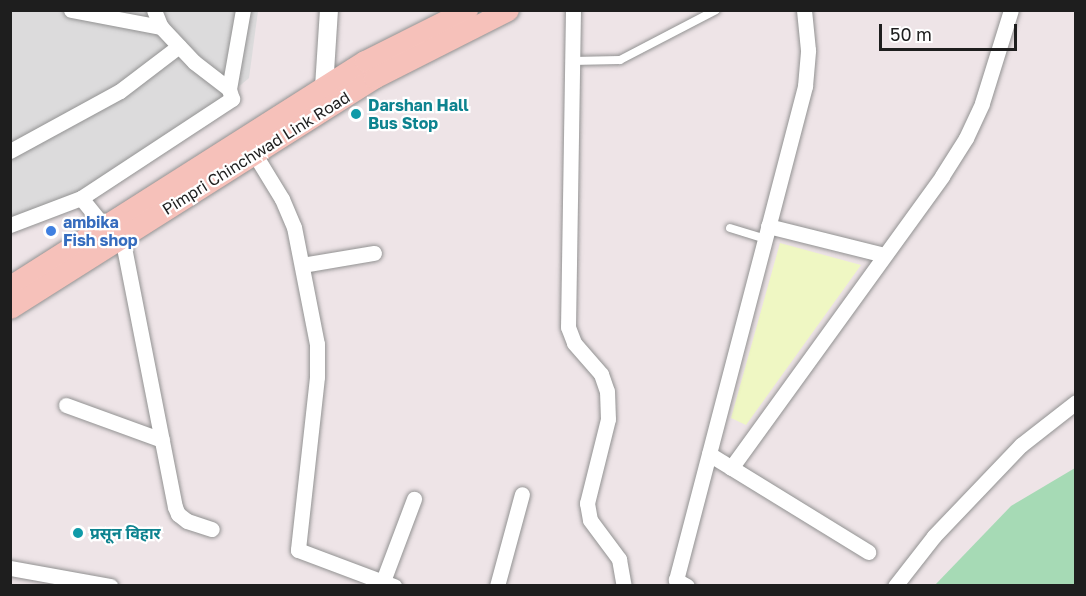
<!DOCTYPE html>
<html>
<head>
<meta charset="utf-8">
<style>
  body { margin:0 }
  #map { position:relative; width:1086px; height:596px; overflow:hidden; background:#eee4e7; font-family:"Golos Text","Noto Sans Devanagari",sans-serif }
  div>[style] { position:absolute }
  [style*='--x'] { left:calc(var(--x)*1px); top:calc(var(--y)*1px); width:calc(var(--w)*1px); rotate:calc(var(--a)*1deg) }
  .residential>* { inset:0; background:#dcdbdc }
  .park>* { inset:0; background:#eff7c3 }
  .water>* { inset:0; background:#a6dab5 }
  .roads { filter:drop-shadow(0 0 2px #929292) drop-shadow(0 0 2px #929292) }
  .service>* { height:8px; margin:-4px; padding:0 4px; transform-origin:4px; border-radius:4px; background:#fff }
  .minor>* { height:15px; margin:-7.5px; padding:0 7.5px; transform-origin:7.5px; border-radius:7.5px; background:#fff }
  .tertiary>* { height:18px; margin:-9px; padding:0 9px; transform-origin:9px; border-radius:9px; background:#fff }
  .secondary>* { height:21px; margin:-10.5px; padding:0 10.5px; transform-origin:10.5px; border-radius:10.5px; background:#f6c1ba }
  .dots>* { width:16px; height:16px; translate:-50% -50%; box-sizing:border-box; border:3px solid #fff; border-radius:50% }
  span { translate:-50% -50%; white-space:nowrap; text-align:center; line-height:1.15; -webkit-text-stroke:4.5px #fff; paint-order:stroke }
  .culture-label { font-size:16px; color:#0d838f; font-weight:700 }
  .left { translate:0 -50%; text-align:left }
  .street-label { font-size:16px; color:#1e1e1e }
  .shop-label { font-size:16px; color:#366cbe; font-weight:700 }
  .frame { position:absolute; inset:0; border:12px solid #1e1e1e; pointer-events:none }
  .scale { position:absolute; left:879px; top:24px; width:138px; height:27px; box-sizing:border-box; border:3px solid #1e1e1e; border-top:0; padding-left:8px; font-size:18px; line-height:21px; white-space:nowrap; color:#1e1e1e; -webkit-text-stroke:4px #fff; paint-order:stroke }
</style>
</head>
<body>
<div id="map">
  <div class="residential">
    <div style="clip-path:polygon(11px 11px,258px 11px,249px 78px,153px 159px,11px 228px)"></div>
  </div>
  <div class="park">
    <div style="clip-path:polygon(780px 243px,861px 265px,746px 425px,731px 418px)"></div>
  </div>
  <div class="water">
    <div style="clip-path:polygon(1075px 468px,1075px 585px,935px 585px,1011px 506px)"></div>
  </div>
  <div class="roads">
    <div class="service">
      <div style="--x:572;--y:61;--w:48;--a:-1.2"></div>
      <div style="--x:620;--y:60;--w:108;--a:-27.5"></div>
      <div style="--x:730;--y:228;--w:37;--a:17"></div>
    </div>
    <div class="minor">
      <div style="--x:71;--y:10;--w:92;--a:10.7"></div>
      <div style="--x:154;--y:10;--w:18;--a:68"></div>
      <div style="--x:161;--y:27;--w:48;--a:46.7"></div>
      <div style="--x:194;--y:62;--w:44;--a:37.6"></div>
      <div style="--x:573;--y:10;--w:317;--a:90.9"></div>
      <div style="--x:568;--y:327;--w:17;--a:69"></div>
      <div style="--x:574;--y:343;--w:41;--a:48.9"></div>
      <div style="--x:601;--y:374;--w:18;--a:71"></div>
      <div style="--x:607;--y:391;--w:28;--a:88"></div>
      <div style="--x:608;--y:419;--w:87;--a:104"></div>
      <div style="--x:587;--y:503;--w:17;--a:80"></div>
      <div style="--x:590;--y:520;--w:49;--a:53.4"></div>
      <div style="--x:619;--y:559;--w:27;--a:80"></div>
      <div style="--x:249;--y:145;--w:63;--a:58.6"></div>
      <div style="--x:282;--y:199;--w:30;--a:67"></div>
      <div style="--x:294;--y:227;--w:119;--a:78.9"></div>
      <div style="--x:317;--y:344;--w:33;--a:90"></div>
      <div style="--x:317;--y:377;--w:174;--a:96.3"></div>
      <div style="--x:298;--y:550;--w:103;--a:20.6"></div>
      <div style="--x:10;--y:151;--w:125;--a:-28.6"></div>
      <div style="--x:120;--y:91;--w:74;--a:-37.3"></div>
      <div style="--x:81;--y:198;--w:38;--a:51"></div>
      <div style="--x:105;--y:228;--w:19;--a:28"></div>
      <div style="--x:122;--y:237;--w:275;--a:78.9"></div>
      <div style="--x:175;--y:507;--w:8;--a:67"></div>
      <div style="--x:178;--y:514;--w:11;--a:38"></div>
      <div style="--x:187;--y:521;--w:26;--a:18"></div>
      <div style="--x:10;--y:225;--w:76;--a:-20.8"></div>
      <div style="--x:81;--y:198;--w:181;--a:-33.3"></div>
      <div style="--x:232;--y:99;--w:10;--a:-107"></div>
      <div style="--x:229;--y:89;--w:80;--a:-80"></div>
      <div style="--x:768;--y:226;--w:120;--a:14"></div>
      <div style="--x:302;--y:265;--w:73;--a:-9.5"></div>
      <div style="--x:66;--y:405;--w:102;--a:20"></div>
      <div style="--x:709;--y:454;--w:187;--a:31.6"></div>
      <div style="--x:731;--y:468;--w:360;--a:-54.1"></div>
      <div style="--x:942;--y:176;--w:45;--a:-57.7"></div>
      <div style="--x:966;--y:138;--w:38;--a:-65"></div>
      <div style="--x:982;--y:103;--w:97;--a:-72.7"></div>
      <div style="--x:10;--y:568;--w:102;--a:10.2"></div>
      <div style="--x:383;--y:581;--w:88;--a:-69.3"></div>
      <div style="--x:497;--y:586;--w:95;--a:-74.8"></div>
      <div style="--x:687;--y:586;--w:13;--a:-151"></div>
      <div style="--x:676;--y:580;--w:511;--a:-75.36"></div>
      <div style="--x:805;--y:86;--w:36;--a:-85"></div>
      <div style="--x:808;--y:50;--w:40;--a:-95.7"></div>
      <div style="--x:895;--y:586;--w:63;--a:-52"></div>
      <div style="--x:934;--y:536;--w:126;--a:-46.3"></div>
      <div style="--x:1021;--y:445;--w:70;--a:-38"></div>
    </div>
    <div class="tertiary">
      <div style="--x:328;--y:98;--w:12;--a:-110"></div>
      <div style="--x:324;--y:87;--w:77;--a:-86.3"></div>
    </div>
    <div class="secondary">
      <div style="--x:10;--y:286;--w:420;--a:-32.4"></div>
      <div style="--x:365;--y:61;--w:114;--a:-26.6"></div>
      <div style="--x:10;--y:308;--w:431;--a:-32.3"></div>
      <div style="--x:374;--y:78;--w:150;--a:-26.9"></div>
    </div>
  </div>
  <div class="dots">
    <div style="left:356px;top:114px;background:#0f9aa8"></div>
    <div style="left:51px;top:231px;background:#3f7fe0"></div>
    <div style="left:78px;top:533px;background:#0f9aa8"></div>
  </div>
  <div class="culture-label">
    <span class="left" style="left:368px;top:114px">Darshan Hall<br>Bus Stop</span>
    <span class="left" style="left:90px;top:533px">प्रसून विहार</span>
  </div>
  <div class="street-label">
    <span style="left:256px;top:153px;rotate:-32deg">Pimpri Chinchwad Link Road</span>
  </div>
  <div class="shop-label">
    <span class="left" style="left:63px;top:231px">ambika<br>Fish shop</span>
  </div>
  <div class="frame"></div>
  <div class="scale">50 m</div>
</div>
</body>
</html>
